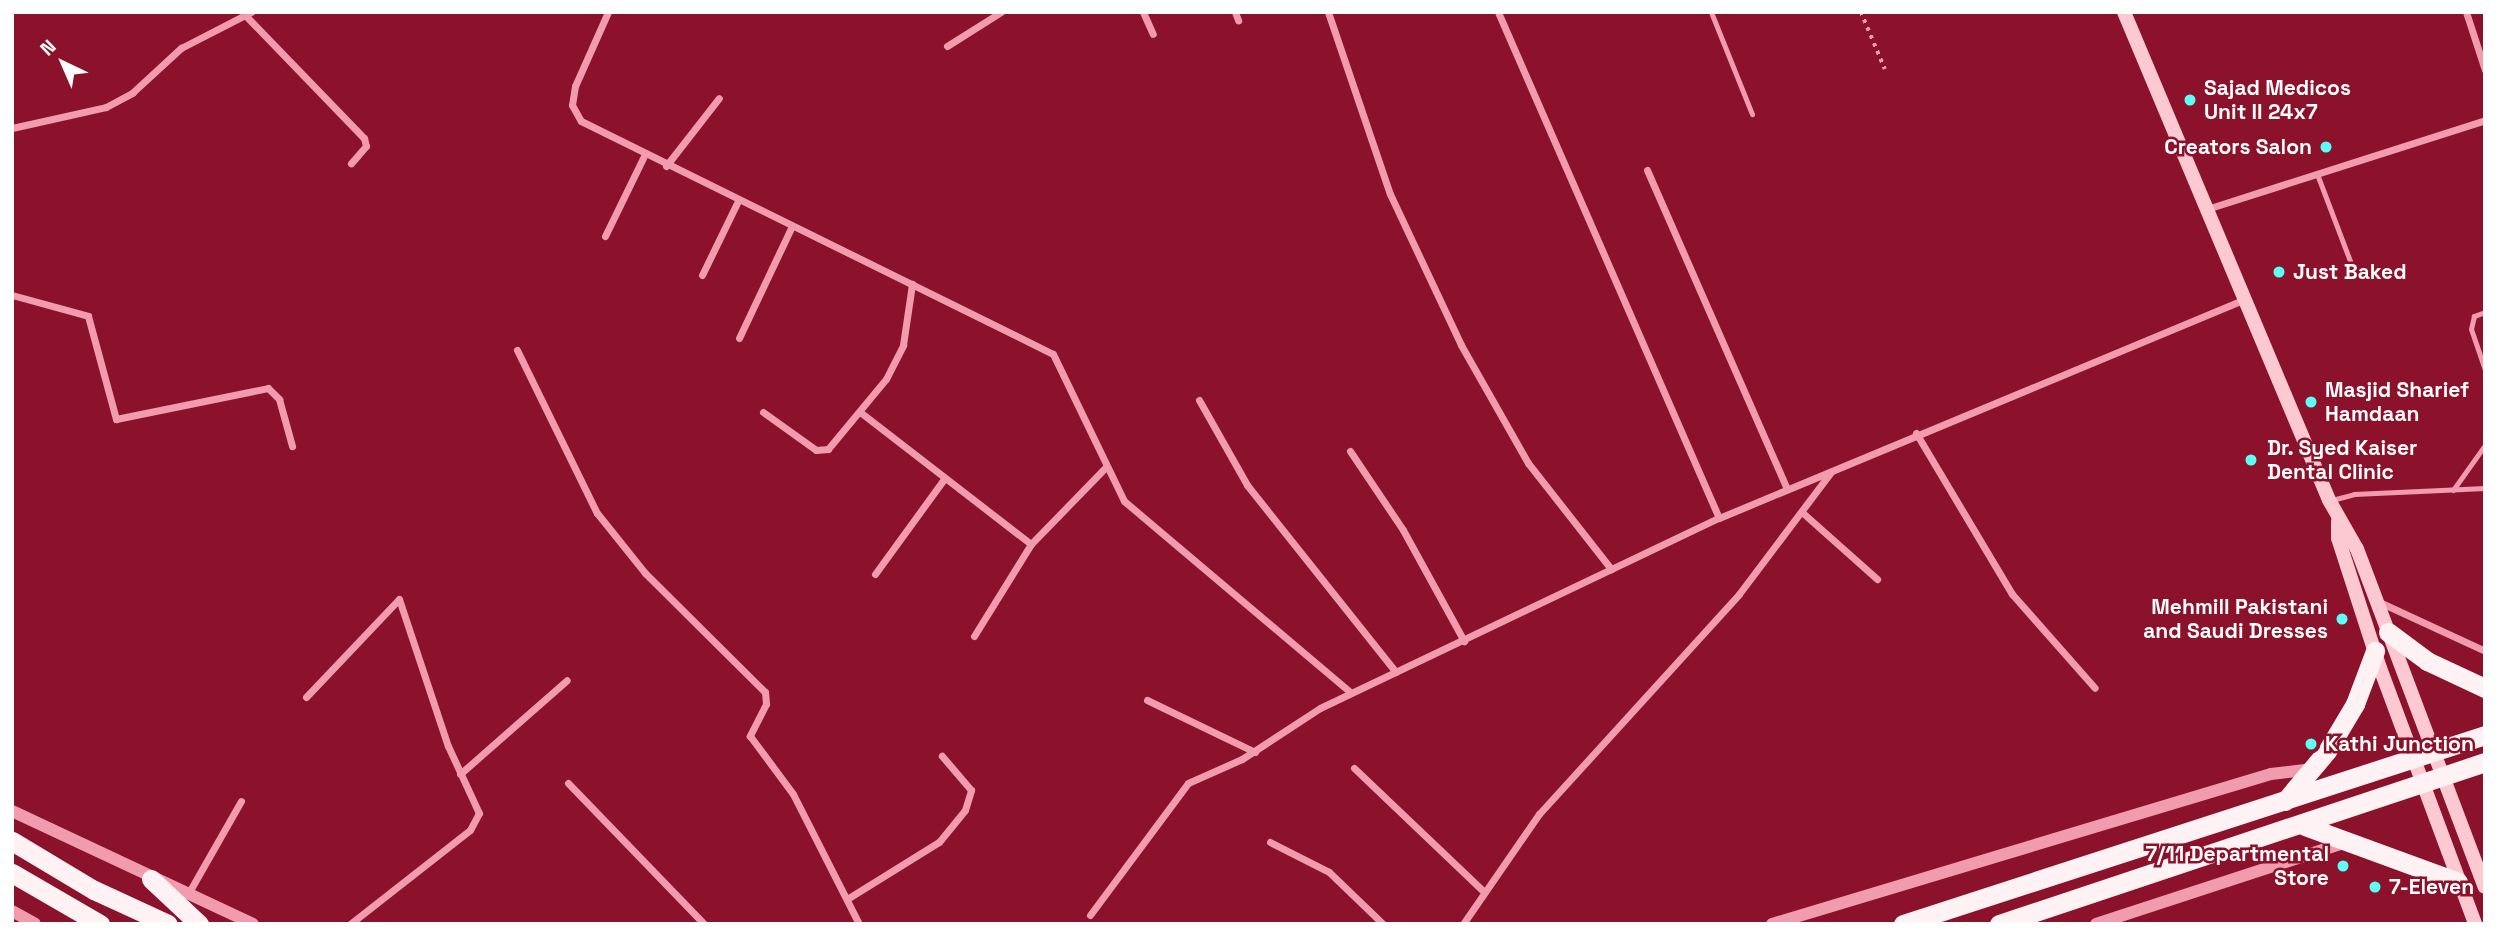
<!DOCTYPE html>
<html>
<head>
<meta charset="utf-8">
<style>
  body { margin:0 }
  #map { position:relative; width:2497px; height:936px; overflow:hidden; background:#8c122b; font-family:"Space Grotesk",sans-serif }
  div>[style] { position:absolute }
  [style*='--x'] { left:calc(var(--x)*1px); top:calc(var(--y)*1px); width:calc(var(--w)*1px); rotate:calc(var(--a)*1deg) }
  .path>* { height:3.5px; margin-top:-1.75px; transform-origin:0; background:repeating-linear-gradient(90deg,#f19bae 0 3.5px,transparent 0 8.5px) }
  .service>* { height:5px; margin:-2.5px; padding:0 2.5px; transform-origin:2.5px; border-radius:2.5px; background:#f19bae }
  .minor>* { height:7px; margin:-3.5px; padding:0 3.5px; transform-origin:3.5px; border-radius:3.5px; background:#f19bae }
  .tertiary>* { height:12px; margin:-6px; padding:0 6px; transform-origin:6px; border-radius:6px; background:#f19bae }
  .secondary>* { height:14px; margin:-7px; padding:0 7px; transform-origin:7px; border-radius:7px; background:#fcc9d3 }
  .trunk>* { height:19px; margin:-9.5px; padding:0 9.5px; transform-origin:9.5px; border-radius:9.5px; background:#fff2f4 }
  .dots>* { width:19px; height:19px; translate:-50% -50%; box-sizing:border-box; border:4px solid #8c122b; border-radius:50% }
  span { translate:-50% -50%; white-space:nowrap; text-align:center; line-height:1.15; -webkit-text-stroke:5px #8c122b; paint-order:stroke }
  .poi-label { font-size:21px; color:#fff; font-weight:700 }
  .left { translate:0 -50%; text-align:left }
  .right { translate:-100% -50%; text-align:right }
  .frame { position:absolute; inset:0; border:14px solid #fff; pointer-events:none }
  .north { position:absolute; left:28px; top:28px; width:70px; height:70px; -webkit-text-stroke:5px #8c122b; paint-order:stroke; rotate:316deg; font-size:19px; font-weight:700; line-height:28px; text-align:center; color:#fff }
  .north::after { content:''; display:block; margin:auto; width:24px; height:32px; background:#fff; clip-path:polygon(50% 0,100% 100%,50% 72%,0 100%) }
</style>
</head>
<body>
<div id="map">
  <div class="path">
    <div style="--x:1861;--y:12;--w:62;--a:67.2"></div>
  </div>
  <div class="service">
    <div style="--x:1711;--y:12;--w:110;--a:68.1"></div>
    <div style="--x:2317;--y:174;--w:93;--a:69.2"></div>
    <div style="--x:2485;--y:312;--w:12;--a:160"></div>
    <div style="--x:2474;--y:316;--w:13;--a:103"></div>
    <div style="--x:2471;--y:329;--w:43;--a:71.1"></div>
    <div style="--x:2453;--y:490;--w:55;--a:-54.6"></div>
    <div style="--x:2332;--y:500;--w:23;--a:-15"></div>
    <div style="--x:2354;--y:494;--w:131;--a:-2.6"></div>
  </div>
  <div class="minor">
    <div style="--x:608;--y:12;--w:81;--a:114"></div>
    <div style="--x:575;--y:86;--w:19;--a:99"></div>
    <div style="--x:572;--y:105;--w:18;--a:61"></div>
    <div style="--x:581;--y:121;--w:526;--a:26.27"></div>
    <div style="--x:1053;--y:354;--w:163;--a:64.2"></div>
    <div style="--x:1124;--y:501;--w:297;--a:40.2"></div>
    <div style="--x:1143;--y:12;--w:24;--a:66"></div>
    <div style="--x:1235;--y:12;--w:9;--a:69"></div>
    <div style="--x:1328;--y:12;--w:192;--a:71.2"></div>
    <div style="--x:1390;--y:194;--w:167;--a:64.8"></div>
    <div style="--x:1461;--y:345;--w:136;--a:60.4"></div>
    <div style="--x:1528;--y:463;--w:135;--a:51.9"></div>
    <div style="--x:1498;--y:12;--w:552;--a:66.41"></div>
    <div style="--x:2466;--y:12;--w:61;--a:71.9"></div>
    <div style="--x:246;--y:16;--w:170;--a:46"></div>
    <div style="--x:364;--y:138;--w:8;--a:76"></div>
    <div style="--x:366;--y:146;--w:23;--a:131"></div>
    <div style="--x:947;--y:46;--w:64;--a:-32.2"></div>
    <div style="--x:12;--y:128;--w:96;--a:-12.6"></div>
    <div style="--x:106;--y:107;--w:30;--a:-28"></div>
    <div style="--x:132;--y:93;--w:67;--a:-42.6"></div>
    <div style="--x:181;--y:48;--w:79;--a:-27.2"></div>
    <div style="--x:666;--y:166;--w:86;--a:-52.1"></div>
    <div style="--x:1647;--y:170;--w:348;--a:66.3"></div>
    <div style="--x:2210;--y:208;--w:289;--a:-17.7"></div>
    <div style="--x:605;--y:236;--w:89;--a:-64"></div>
    <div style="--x:702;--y:275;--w:82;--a:-64.1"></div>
    <div style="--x:12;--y:295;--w:79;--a:15.4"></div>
    <div style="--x:88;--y:316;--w:107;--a:74.8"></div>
    <div style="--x:116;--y:419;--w:155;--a:-11.5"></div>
    <div style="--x:268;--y:388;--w:16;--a:45"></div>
    <div style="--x:279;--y:399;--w:49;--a:74.5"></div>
    <div style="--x:739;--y:338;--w:124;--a:-64.7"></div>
    <div style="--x:517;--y:350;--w:182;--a:63.9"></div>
    <div style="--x:597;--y:513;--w:77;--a:51.3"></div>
    <div style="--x:645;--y:573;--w:169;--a:44.8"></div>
    <div style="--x:765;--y:692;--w:12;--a:85"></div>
    <div style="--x:766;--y:704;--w:36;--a:117"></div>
    <div style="--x:750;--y:736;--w:72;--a:53.4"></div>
    <div style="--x:793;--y:794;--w:146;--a:63.1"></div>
    <div style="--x:1199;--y:400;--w:98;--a:60.5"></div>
    <div style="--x:1247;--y:485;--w:239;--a:51.5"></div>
    <div style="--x:763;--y:412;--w:65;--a:35.6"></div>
    <div style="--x:816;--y:450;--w:12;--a:-5"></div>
    <div style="--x:828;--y:449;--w:91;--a:-50.4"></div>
    <div style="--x:886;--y:379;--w:38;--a:-63"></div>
    <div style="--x:903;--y:345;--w:62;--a:-81.6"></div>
    <div style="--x:860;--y:412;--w:216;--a:37.7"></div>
    <div style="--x:1031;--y:544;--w:107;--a:-45.8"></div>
    <div style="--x:1916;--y:433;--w:187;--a:59.2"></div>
    <div style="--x:2012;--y:594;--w:125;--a:48.6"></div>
    <div style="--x:1350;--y:451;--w:95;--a:56.1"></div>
    <div style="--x:1403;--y:530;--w:127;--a:61.2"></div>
    <div style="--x:1804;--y:514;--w:98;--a:41.7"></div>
    <div style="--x:875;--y:574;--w:117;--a:-54"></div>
    <div style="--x:2377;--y:601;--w:119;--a:24.8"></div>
    <div style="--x:974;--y:636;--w:108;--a:-58.2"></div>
    <div style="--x:306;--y:697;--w:135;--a:-46.5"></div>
    <div style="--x:399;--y:599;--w:155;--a:71.6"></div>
    <div style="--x:448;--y:746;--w:74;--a:65.2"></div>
    <div style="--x:479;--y:813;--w:19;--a:118"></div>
    <div style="--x:470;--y:830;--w:152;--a:141.9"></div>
    <div style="--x:1147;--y:700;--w:120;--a:25.7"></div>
    <div style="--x:1354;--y:768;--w:180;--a:43.6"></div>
    <div style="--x:460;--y:774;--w:142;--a:-41.3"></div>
    <div style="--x:568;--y:783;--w:196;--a:46"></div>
    <div style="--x:1270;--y:842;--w:66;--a:27"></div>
    <div style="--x:1329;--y:872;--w:75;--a:43.9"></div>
    <div style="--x:188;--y:894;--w:107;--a:-60.3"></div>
    <div style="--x:847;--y:899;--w:108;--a:-31.8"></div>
    <div style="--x:939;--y:842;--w:41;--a:-50.9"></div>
    <div style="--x:965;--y:810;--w:21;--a:-73"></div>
    <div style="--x:971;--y:790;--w:45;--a:-130.5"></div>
    <div style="--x:1090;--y:915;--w:164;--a:-53.4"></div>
    <div style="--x:1188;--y:783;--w:59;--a:-24"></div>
    <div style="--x:1242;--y:759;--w:93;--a:-33.2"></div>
    <div style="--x:1320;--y:708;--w:442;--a:-25.5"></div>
    <div style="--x:1719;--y:518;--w:570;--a:-22.6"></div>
    <div style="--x:1463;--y:924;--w:134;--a:-55.4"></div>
    <div style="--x:1539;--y:814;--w:297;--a:-47.7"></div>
    <div style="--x:1739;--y:594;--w:153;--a:-53"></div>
  </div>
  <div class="tertiary">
    <div style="--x:12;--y:811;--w:266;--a:25.1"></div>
    <div style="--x:12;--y:911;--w:26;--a:29"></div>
    <div style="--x:1772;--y:924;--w:521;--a:-16.73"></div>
    <div style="--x:2271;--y:774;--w:42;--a:-6.8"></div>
    <div style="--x:2096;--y:924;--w:261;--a:-18.1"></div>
  </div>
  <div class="secondary">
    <div style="--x:2124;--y:12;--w:529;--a:67.21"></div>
    <div style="--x:2329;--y:500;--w:56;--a:60.3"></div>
    <div style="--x:2357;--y:549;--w:361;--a:69.3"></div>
    <div style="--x:2338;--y:521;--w:17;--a:90"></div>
    <div style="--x:2338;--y:538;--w:137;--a:72.1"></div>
    <div style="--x:2380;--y:668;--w:273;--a:69.6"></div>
  </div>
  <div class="trunk">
    <div style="--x:2388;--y:632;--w:49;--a:36.6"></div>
    <div style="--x:2427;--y:661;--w:64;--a:25"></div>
    <div style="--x:2285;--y:801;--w:65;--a:-50"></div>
    <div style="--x:2327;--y:751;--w:55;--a:-59.2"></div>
    <div style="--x:2355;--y:704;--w:57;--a:-69.3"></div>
    <div style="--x:2305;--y:826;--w:163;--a:20.1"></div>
    <div style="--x:12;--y:841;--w:96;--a:30.9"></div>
    <div style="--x:94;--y:890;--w:81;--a:24.7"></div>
    <div style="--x:12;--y:873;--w:102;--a:30.1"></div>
    <div style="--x:151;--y:879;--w:66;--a:43.2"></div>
    <div style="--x:1903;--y:924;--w:612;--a:-17.99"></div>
    <div style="--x:1999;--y:924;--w:512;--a:-18.43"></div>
  </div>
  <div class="dots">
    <div style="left:2190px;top:100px;background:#5bfff5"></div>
    <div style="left:2326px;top:147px;background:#5bfff5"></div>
    <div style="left:2279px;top:272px;background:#5bfff5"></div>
    <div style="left:2311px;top:402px;background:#5bfff5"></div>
    <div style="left:2251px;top:460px;background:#5bfff5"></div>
    <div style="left:2342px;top:619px;background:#5bfff5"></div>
    <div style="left:2311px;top:744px;background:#5bfff5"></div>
    <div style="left:2343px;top:866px;background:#5bfff5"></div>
    <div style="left:2375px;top:887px;background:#5bfff5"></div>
  </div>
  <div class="poi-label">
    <span class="left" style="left:2204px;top:100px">Sajad Medicos<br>Unit II 24x7</span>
    <span class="right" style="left:2312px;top:147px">Creators Salon</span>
    <span class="left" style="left:2293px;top:272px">Just Baked</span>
    <span class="left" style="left:2325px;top:402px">Masjid Sharief<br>Hamdaan</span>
    <span class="left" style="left:2267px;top:460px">Dr. Syed Kaiser<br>Dental Clinic</span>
    <span class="right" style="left:2328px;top:619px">Mehmill Pakistani<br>and Saudi Dresses</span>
    <span class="left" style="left:2325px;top:744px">Kathi Junction</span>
    <span class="right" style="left:2329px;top:866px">7/11 Departmental<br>Store</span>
    <span class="left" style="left:2389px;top:887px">7-Eleven</span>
  </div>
  <div class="frame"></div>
  <div class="north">N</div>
</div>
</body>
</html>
